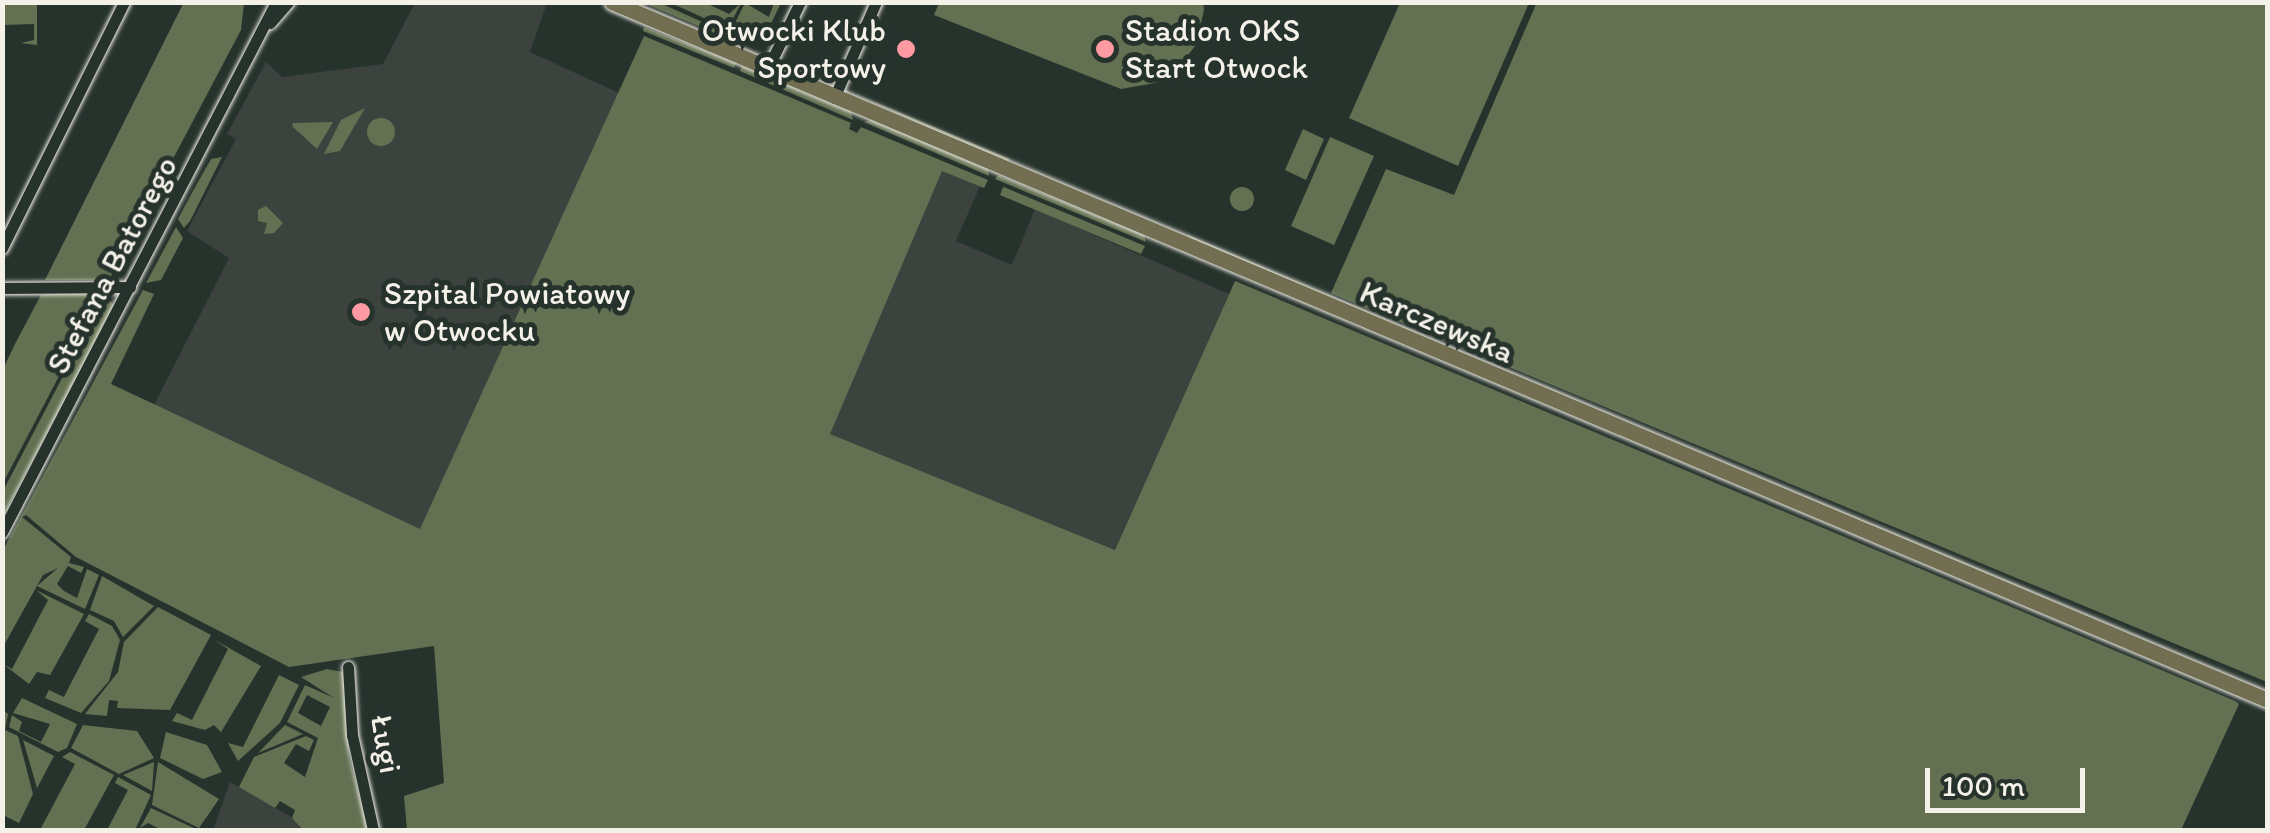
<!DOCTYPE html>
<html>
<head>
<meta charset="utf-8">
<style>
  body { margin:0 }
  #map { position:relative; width:2270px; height:833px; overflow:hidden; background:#26332d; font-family:Itim,sans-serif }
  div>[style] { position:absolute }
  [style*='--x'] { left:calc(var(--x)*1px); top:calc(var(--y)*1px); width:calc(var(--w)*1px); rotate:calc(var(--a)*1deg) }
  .built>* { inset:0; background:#3c423e }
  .green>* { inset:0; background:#637152 }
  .round { border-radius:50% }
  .roads { filter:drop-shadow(0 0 2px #f4f1e8) drop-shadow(0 0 2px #f4f1e8) }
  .minor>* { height:11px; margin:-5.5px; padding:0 5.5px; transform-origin:5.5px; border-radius:5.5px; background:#26332d }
  .major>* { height:15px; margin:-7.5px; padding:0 7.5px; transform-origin:7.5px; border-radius:7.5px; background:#726e52 }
  .dots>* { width:28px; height:28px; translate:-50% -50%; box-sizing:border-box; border:5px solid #26332d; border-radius:50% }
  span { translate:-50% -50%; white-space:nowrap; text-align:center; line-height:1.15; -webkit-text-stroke:10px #26332d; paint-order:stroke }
  .poi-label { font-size:32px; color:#f4f1e8 }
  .right { translate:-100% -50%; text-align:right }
  .left { translate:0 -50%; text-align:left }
  .street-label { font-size:32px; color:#f4f1e8 }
  .frame { position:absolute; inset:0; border:5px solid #f4f1e8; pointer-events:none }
  .scale { position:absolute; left:1925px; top:768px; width:160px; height:45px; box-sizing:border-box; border:5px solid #f4f1e8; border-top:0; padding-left:12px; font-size:30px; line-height:35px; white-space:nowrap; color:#f4f1e8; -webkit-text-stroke:8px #26332d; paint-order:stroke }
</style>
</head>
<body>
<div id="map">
  <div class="built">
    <div style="clip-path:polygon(415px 3px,547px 3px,530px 52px,619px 93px,420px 530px,154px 405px,229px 258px,187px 231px,236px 139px,227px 134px,266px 62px,282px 77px,383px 64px)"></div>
    <div style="clip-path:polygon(942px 170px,980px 186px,956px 241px,1012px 265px,1035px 209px,1229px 294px,1115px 550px,829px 434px)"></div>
    <div style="clip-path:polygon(230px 782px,302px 823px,298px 830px,213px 830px)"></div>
  </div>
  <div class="green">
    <div style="clip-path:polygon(184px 2px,244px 3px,241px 30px,109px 280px,45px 280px)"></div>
    <div style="clip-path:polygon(1537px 2px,2267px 3px,2267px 682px,1331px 293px,1386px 169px,1454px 195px)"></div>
    <div style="clip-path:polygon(2px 3px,37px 3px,37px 45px,21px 43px,34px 40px,34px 24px,3px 25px)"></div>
    <div style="clip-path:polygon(644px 3px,660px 3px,727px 33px,725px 37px)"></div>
    <div style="clip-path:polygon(671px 3px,706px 3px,729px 14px,741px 3px,728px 29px)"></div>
    <div style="clip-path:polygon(745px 3px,769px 17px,774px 3px,780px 5px,762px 42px,731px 31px)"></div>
    <div style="clip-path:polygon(939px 3px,1203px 2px,1204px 10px,1196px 45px,1177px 69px,1155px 83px,1121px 89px,934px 15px)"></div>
    <div style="clip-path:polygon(1400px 3px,1529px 3px,1458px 166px,1349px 118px)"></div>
    <div style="clip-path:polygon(644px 27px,736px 63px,734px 68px,643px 31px)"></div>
    <div style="clip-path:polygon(644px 36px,851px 123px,849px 129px,857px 133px,861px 127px,988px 180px,984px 188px,942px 171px,830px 434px,1115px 550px,1235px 281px,2235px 701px,2239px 704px,2181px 830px,407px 830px,404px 796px,444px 783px,434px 646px,289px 667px,76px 557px,26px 515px,22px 517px,71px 557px,69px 563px,84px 567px,81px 573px,68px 566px,57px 584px,64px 591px,77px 598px,87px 569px,99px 575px,85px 609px,37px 586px,58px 568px,43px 575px,3px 647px,3px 550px,143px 290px,154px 294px,111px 384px,420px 529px)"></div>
    <div style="clip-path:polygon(742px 66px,851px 112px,853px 120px,740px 71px)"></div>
    <div style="clip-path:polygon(844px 89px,1010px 159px,1005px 162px)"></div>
    <div style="clip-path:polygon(365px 108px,340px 151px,324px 154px,341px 120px)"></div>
    <div class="round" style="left:367px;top:118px;width:28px;height:28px"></div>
    <div style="clip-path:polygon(871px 120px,988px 169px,989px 176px,864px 122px)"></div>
    <div style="clip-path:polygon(333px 122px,317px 149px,292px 126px,293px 123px)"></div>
    <div style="clip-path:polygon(1303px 129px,1324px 139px,1306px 180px,1285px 170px)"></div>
    <div style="clip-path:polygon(1330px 137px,1374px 156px,1334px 245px,1291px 226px)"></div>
    <div style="clip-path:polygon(222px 157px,190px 221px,184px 228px,178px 219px,194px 189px,211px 159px)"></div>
    <div style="clip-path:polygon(998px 175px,1144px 235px,1146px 242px,995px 179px)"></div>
    <div class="round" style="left:1230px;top:187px;width:24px;height:24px"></div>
    <div style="clip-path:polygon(1003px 187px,1006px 188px,1145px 246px,1141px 254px,1000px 195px)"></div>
    <div style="clip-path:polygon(266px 206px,283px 223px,274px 233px,264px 234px,267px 223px,258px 221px,258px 210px)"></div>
    <div style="clip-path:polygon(176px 227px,183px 238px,161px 280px,146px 283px)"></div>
    <div style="clip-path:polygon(1188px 235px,1587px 406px,2251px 682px,1186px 241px)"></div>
    <div style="clip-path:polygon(103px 292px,3px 483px,3px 369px,16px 342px,41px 295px)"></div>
    <div style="clip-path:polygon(106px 294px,114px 306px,3px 516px,3px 491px)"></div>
    <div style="clip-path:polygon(102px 576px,154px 606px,123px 637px,114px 621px,90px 610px)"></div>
    <div style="clip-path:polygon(36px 590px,84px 614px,50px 675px,37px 672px,29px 684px,3px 664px,12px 669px,48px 600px)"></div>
    <div style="clip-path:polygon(158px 607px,211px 635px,170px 710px,117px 708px,118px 701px,109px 700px,107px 716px,85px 714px,118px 672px,124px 642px)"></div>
    <div style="clip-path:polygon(89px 614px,112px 626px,120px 640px,109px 681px,81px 713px,45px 698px,49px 690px,64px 697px,69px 687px,99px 629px,85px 621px)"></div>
    <div style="clip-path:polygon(215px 640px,261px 666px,221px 732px,214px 725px,205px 730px,172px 721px,177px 713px,192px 720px,228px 649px)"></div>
    <div style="clip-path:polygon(evenodd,327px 669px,343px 672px,349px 757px,368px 830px,303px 830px,292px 818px,295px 810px,280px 801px,275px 808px,239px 787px,254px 757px,306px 736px,314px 740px,309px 751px,296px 744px,284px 763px,305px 777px,318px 738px,287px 722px,305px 685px,334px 698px,301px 677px,327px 669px,307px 695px,330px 707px,321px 726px,298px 713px,307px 695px)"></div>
    <div style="clip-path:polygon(279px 675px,299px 685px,280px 723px,238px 761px,228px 743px,243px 747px)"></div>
    <div style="clip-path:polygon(22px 698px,77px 724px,67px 748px,58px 752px,9px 727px,12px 715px,22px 722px,19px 731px,41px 742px,50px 724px,13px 713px)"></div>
    <div style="clip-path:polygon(3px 710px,8px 714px,5px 730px,18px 736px,33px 794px,19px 823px,3px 815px)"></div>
    <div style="clip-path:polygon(83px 725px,137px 731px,154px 758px,119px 774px,71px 748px)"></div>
    <div style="clip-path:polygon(285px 725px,303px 734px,258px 753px)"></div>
    <div style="clip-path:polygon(166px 732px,207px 745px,222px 772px,203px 779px,160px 758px)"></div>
    <div style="clip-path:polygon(23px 740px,54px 756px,37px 788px)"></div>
    <div style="clip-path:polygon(70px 752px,114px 775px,84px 830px,40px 830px,75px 764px,62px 757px)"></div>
    <div style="clip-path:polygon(154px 762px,152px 791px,123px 775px)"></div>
    <div style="clip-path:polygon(158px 762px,219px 799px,199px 828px,152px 805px)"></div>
    <div style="clip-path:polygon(118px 777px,151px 795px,135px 830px,107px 830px,128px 790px,115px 783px)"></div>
    <div style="clip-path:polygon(151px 808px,198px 830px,162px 830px,148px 823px,140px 828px)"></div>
  </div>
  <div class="roads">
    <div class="minor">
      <div style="--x:270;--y:23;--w:28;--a:-49"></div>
      <div style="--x:767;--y:70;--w:76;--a:-64.1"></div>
      <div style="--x:834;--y:98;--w:105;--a:-66.4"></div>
      <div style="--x:2;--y:248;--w:275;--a:-63.6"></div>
      <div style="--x:2;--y:288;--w:128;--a:-0.4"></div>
      <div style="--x:2;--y:532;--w:597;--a:-62.66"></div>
      <div style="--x:348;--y:667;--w:68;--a:86.6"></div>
      <div style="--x:352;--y:735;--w:97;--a:77.5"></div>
    </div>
    <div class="major">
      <div style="--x:612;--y:2;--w:1797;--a:22.86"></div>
    </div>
  </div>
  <div class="dots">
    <div style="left:906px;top:49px;background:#ff9aa2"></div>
    <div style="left:1105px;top:49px;background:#ff9aa2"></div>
    <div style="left:361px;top:312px;background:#ff9aa2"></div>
  </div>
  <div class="poi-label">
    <span class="right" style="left:886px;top:49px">Otwocki Klub<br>Sportowy</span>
    <span class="left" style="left:1125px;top:49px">Stadion OKS<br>Start Otwock</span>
    <span class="left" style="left:384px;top:312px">Szpital Powiatowy<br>w Otwocku</span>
  </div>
  <div class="street-label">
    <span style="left:112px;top:265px;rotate:-62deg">Stefana Batorego</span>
    <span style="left:1437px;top:322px;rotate:23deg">Karczewska</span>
    <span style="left:386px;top:744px;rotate:80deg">Ługi</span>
  </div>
  <div class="frame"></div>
  <div class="scale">100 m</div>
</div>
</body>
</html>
